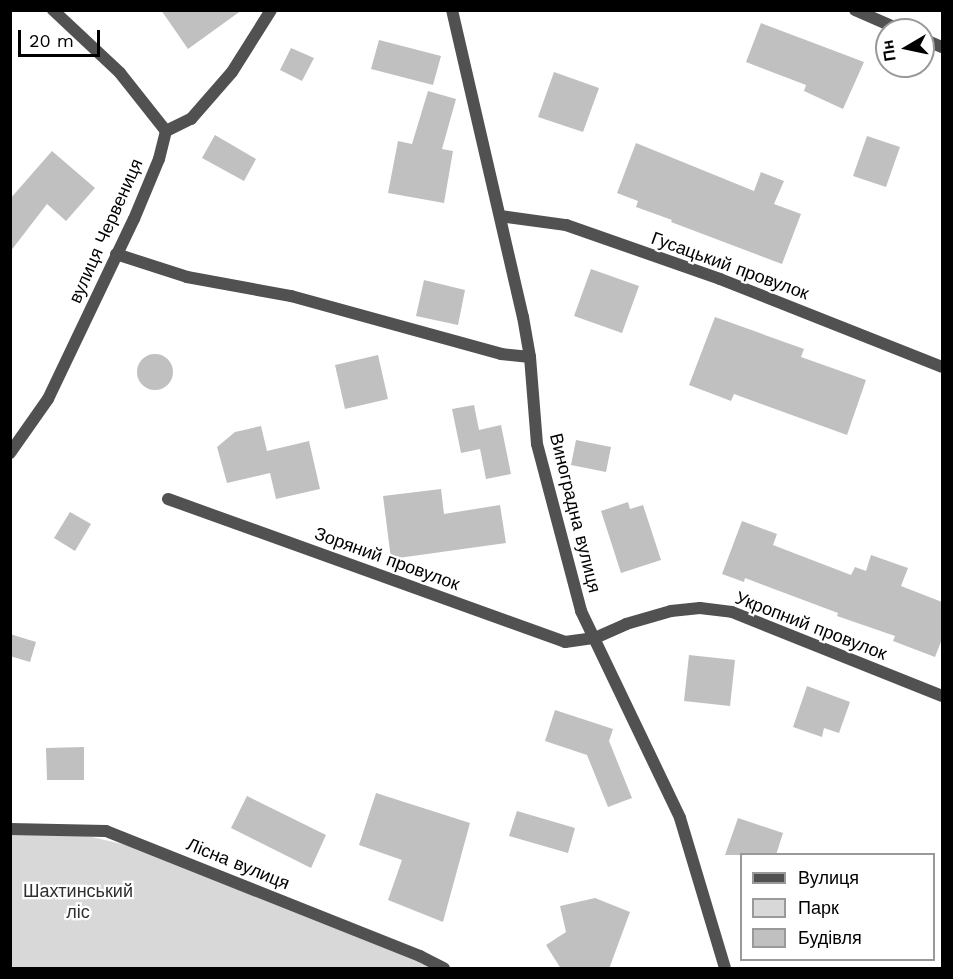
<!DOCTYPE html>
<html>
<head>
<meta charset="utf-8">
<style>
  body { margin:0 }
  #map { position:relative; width:953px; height:979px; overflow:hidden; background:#fff; font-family:"Work Sans",sans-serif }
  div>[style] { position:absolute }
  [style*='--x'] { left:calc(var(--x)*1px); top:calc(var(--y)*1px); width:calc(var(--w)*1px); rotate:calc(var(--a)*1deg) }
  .green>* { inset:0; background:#d8d8d8 }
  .building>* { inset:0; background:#c0c0c0 }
  .round { border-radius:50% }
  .minor>* { height:12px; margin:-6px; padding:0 6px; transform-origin:6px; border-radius:6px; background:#515151 }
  span { translate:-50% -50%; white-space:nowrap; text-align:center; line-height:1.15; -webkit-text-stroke:4.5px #fff; paint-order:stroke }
  .street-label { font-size:18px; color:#000 }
  .park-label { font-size:18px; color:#2f2f2f }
  .frame { position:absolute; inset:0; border:12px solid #000; pointer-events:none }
  .legend { position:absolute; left:740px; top:853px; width:195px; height:108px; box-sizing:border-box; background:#fff; border:2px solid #999; margin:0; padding:8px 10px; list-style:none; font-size:18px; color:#000 }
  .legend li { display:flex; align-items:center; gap:12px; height:30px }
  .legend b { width:30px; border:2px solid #999 }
  .north { position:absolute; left:875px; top:18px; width:60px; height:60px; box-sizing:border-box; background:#fff; border:2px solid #999; border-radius:50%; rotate:261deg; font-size:16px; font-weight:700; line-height:24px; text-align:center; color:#000 }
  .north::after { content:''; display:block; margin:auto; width:21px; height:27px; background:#000; clip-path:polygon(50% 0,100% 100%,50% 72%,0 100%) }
  .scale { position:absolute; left:18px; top:30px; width:82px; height:27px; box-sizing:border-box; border:3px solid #000; border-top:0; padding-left:8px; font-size:18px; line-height:21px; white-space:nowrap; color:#000; -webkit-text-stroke:4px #fff; paint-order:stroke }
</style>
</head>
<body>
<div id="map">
  <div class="green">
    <div style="clip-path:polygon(49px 827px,195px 861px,448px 968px,11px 968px,11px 829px)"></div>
  </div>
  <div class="building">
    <div style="clip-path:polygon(161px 10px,242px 10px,188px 49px)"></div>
    <div style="clip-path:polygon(761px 23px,864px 62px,843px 109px,804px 91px,806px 85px,746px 62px)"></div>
    <div style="clip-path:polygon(379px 40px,441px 56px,433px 85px,371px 69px)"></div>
    <div style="clip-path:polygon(291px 48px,314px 58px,302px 81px,280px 70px)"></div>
    <div style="clip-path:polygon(554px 72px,599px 88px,583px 132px,538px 117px)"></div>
    <div style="clip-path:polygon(428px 91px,456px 99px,442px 149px,453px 151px,444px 203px,388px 193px,398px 141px,412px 144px)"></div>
    <div style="clip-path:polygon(215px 135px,256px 159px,244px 181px,202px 158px)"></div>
    <div style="clip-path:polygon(867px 136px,900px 147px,886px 187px,853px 176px)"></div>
    <div style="clip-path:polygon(636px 143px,754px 191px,761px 172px,784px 181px,774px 204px,801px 214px,782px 264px,671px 222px,672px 220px,636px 207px,638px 201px,617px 193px)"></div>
    <div style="clip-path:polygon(52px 151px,95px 188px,66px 221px,47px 204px,10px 252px,10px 199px)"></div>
    <div style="clip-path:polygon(591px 269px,639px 286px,622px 333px,574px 316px)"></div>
    <div style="clip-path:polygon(424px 280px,465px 290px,458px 325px,416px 316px)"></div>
    <div style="clip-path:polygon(715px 317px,804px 349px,801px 357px,866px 380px,847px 435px,734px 394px,731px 401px,689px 385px)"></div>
    <div class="round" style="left:137px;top:354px;width:36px;height:36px"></div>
    <div style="clip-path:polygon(378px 355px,388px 399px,345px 409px,335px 365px)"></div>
    <div style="clip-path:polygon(474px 405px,479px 430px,501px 425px,511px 474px,486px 479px,480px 449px,461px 453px,452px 409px)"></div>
    <div style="clip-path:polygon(261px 426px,267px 451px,309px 441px,320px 489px,276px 499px,270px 473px,227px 483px,217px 447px,235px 432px)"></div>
    <div style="clip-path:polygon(576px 440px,611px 447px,606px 472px,571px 465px)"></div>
    <div style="clip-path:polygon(441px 489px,444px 514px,500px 505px,506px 543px,391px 559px,383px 496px)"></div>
    <div style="clip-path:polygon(628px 502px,630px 509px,643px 505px,661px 560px,621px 573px,601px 511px)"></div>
    <div style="clip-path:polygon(70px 512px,91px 524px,75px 551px,54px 538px)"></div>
    <div style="clip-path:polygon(742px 521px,777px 534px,773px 545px,851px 575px,855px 567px,866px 571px,871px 555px,908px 568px,901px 586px,942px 602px,942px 639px,935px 657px,893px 641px,895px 636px,837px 616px,838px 613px,745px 578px,744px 582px,722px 574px)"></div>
    <div style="clip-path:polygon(10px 634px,36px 642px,30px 662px,10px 656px)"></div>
    <div style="clip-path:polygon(689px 655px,735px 660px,730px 706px,684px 701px)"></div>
    <div style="clip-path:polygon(807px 686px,850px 702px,839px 733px,824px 728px,822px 737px,793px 727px)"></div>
    <div style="clip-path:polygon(555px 710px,613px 729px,609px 741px,632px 798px,608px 807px,587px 755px,545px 741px)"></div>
    <div style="clip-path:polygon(84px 747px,84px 780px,47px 780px,46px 748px)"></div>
    <div style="clip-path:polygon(376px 793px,470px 823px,443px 922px,388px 900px,402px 860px,359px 845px)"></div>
    <div style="clip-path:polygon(247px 796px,326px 835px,311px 868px,231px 828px)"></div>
    <div style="clip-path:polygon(517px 811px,575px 828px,568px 853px,509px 836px)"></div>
    <div style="clip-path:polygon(738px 818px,783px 833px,776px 855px,725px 855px)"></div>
    <div style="clip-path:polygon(595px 898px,630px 912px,609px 969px,561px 969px,546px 945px,566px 932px,560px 906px)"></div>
  </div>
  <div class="minor">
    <div style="--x:53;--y:10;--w:92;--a:43.2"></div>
    <div style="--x:120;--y:73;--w:74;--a:51.6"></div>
    <div style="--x:452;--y:10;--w:315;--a:77"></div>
    <div style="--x:523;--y:317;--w:41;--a:80.1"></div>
    <div style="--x:530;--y:357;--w:87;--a:85.4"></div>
    <div style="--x:537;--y:444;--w:173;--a:75.2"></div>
    <div style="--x:581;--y:611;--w:229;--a:64.4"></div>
    <div style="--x:680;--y:818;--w:157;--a:73.3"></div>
    <div style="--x:855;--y:10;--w:50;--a:23.5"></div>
    <div style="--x:923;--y:39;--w:21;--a:23"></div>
    <div style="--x:500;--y:216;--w:67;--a:7.8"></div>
    <div style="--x:566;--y:225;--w:163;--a:19.3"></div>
    <div style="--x:720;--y:279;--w:239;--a:21.6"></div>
    <div style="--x:116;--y:254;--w:75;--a:17.9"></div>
    <div style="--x:187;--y:277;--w:106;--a:10.4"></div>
    <div style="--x:291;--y:296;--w:218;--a:15.4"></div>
    <div style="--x:501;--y:354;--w:29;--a:6"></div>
    <div style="--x:10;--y:453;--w:66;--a:-54.9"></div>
    <div style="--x:48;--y:399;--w:199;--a:-64.5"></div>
    <div style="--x:134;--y:219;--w:65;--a:-67.4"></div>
    <div style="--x:159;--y:159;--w:29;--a:-76"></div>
    <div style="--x:166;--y:131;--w:28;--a:-26"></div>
    <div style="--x:191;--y:119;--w:62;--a:-48.9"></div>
    <div style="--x:232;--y:72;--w:73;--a:-57.8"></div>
    <div style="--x:168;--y:499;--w:422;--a:19.8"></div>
    <div style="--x:565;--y:642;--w:30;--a:-8"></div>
    <div style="--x:595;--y:638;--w:34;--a:-24"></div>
    <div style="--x:626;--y:624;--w:47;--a:-16.1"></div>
    <div style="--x:671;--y:611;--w:29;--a:-6"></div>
    <div style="--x:700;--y:608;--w:32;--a:7"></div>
    <div style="--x:732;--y:612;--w:226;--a:21.8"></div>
    <div style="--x:10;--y:829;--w:96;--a:1.2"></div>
    <div style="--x:106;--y:831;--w:338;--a:21.7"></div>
    <div style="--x:420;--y:956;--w:27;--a:27"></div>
  </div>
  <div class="street-label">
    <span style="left:106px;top:231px;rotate:-66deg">вулиця Червениця</span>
    <span style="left:730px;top:266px;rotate:20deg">Гусацький провулок</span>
    <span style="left:575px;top:513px;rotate:76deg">Виноградна вулиця</span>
    <span style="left:387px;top:559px;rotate:20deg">Зоряний провулок</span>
    <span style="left:811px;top:626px;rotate:21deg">Укропний провулок</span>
    <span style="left:238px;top:864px;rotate:22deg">Лісна вулиця</span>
  </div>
  <div class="park-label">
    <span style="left:78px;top:902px">Шахтинський<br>ліс</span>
  </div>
  <div class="frame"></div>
  <ul class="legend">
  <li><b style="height:8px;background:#515151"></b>Вулиця</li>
  <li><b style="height:16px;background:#d8d8d8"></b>Парк</li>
  <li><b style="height:16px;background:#c0c0c0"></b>Будівля</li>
  </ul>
  <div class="north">Пн</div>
  <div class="scale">20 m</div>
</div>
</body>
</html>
